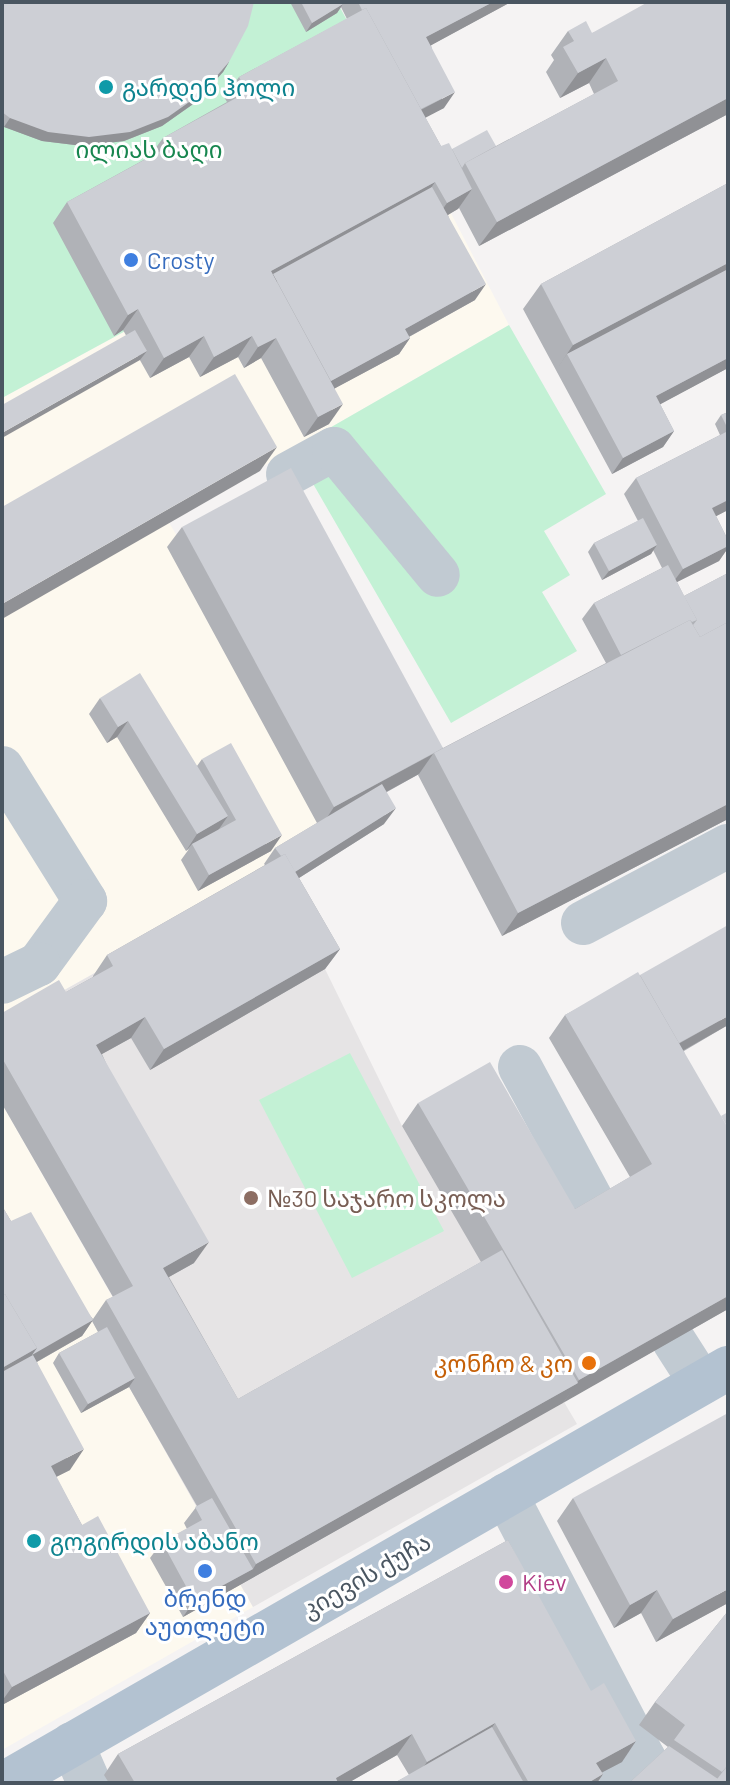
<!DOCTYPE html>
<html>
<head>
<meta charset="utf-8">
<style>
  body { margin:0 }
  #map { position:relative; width:730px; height:1785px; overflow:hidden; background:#f5f3f3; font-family:Barlow,"Noto Sans Georgian",sans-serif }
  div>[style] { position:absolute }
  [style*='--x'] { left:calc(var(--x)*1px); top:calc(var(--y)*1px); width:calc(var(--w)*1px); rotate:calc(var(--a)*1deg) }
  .commercial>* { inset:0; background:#fdf9ef }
  .education>* { inset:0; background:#e6e4e5 }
  .green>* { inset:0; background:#c3f1d5 }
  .minor>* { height:44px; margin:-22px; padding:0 22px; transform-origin:22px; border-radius:22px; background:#c1cad2 }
  .major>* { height:44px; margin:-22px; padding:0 22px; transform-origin:22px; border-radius:22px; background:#b3c2d1 }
  .wall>* { inset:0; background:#b0b2b7 }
  .shaded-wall>* { inset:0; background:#909195 }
  .building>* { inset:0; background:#cdcfd5 }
  .dots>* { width:22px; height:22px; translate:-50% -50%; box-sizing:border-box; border:4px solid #fff; border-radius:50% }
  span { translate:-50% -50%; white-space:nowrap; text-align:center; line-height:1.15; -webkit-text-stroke:6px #fff; paint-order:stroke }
  .culture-label { font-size:24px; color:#0d838f }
  .left { translate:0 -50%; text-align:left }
  .park-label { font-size:24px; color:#17864f }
  .shop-label { font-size:24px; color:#366cbe }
  .education-label { font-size:24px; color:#785e54 }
  .food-label { font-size:24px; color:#c56008 }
  .right { translate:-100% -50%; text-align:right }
  .street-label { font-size:24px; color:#4a5661 }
  .hotel-label { font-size:24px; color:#b23c85 }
  .frame { position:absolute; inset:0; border:4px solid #4a5661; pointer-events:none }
</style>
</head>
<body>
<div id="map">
  <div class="commercial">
    <div style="clip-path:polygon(427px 167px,509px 325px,168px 521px,338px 804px,271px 874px,2px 1025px,2px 398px)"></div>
    <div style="clip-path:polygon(2px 1104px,118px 1307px,92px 1321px,253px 1607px,2px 1750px)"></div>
  </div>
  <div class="education">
    <div style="clip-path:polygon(271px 874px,325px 969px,402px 1126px,577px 1424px,253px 1607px,92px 1321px,118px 1307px,2px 1025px)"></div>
  </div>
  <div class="green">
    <div style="clip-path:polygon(2px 2px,337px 2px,427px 167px,2px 398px)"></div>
    <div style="clip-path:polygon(509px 325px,606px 494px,544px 531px,570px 575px,542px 592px,577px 651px,451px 723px,293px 449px)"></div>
    <div style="clip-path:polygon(350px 1053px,444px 1231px,352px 1278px,259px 1100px)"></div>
  </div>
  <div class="minor">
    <div style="--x:288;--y:474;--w:52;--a:-28.5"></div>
    <div style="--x:334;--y:449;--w:163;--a:50.5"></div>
    <div style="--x:2;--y:768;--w:157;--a:58"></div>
    <div style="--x:85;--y:901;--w:78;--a:126.1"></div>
    <div style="--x:39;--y:964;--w:41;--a:154.1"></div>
    <div style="--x:583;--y:923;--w:164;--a:-28"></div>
    <div style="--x:520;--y:1067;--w:162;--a:61.7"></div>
    <div style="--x:674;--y:1341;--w:50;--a:57.3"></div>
    <div style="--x:506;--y:1495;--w:298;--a:62.4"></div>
    <div style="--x:644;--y:1759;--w:33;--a:134"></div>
    <div style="--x:72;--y:1744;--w:43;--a:66.4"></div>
  </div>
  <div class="major">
    <div style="--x:5;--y:1783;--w:834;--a:-29.86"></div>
  </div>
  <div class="wall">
    <div style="clip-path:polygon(2px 2px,229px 62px,223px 72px,196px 102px,162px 126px,124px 141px,83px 146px,42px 141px,2px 126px)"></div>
    <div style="clip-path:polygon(290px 2px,511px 2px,431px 45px,444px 108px,425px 117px,441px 146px,452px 149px,496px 146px,594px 94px,589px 83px,560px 98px,546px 72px,554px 60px,551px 55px,568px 31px,592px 33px,728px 2px,728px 114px,479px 246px,459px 208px,448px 215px,475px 300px,409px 337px,410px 338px,399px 354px,335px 388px,329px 424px,304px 437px,261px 358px,244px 368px,238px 357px,200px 377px,189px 357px,150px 378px,123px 330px,114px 336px,53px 223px,67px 202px,149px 157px,163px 138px,227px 102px,224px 97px,239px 77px,347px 19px,341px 7px,337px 13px,306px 32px)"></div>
    <div style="clip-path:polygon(728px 183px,728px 368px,660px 404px,674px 431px,663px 447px,612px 474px,523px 309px,541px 284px)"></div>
    <div style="clip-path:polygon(728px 412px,728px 510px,716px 516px,728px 540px,728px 548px,719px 561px,677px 582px,684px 596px,728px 573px,728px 819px,502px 936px,418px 775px,419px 774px,387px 792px,384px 824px,299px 878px,340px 949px,325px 969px,150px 1070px,131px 1038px,102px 1054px,194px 1263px,169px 1277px,238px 1399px,481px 1262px,402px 1126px,418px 1103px,575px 1209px,630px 1177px,549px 1038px,565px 1015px,640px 975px,728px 1025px,684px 1051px,728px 1309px,183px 1617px,150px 1558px,162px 1542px,187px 1529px,184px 1523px,197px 1506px,129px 1387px,81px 1413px,53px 1363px,59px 1353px,98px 1332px,92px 1321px,82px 1336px,37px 1362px,70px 1470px,56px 1477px,82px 1525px,150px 1613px,136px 1633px,2px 1705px,2px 1206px,11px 1221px,93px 1319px,106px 1300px,113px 1297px,2px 1104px,2px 1013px,66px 992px,93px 977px,93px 976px,107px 955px,265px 865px,264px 864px,275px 848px,317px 823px,167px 547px,182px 527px,443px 748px,606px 663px,582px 619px,594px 603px,662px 568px,653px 550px,651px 554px,602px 580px,588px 552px,594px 543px,638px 521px,624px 494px,636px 478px,720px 435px,715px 424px,721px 415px)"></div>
    <div style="clip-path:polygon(100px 698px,197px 766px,202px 759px,271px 851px,198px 891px,181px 860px,189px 849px,186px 851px,117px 737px,107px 743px,89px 714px)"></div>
    <div style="clip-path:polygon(573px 1498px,728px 1603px,656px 1642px,641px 1613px,614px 1628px,557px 1521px)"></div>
    <div style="clip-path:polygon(508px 1540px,622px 1762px,602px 1772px,603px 1774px,597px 1783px,394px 1783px,409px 1775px,397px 1755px,348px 1783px,109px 1783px,104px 1775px,118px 1754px)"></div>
    <div style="clip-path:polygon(728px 1611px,728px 1783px,629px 1783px,668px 1747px,639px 1725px,655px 1702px)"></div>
  </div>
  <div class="shaded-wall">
    <div style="clip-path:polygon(493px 2px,511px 2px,415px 54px,426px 37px)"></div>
    <div style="clip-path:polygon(343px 4px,337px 13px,306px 32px,312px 23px)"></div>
    <div style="clip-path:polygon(606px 58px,589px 83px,560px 98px,578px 73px)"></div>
    <div style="clip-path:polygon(229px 62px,223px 72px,196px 102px,162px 126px,124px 141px,83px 146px,42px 141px,4px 127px,10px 118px)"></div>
    <div style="clip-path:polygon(455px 92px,444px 108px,406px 128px,417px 112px)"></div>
    <div style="clip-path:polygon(728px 98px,728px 114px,479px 246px,497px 222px)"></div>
    <div style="clip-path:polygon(435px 182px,421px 203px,273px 284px,271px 271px)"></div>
    <div style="clip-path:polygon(472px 189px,458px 209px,432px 224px,447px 203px)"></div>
    <div style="clip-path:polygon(728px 263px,728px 279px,567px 354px,556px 370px,573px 345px)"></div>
    <div style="clip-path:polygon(486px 284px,475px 300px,394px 345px,405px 329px)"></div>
    <div style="clip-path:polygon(138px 309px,123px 330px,114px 336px,128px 315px)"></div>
    <div style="clip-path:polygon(204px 336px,189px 357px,150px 378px,164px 358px)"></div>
    <div style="clip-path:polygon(252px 336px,238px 357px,200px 377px,214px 357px)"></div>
    <div style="clip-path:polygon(276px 338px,261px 358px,244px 368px,258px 347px)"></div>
    <div style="clip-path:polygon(410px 338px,399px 354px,315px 399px,327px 383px)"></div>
    <div style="clip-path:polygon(147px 351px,140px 360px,2px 438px,2px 433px)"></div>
    <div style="clip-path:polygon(728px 358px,728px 368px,644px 413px,656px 396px)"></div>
    <div style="clip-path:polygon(343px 404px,329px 424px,304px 437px,318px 417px)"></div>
    <div style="clip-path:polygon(674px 431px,663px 447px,612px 474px,623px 458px)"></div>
    <div style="clip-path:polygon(277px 447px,260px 471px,2px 619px,2px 604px)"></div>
    <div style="clip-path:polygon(728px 500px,728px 510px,701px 524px,712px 508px)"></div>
    <div style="clip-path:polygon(657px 545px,651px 554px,602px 580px,609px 571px)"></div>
    <div style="clip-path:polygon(728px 546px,728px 548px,719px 561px,671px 585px,683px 569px)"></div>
    <div style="clip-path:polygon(128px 721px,117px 737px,107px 743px,118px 727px)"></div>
    <div style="clip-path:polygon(433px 754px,419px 774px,320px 828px,334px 807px)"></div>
    <div style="clip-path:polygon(728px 804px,728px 819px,502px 936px,518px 913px)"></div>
    <div style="clip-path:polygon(396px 808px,384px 824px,280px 890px,291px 874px)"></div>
    <div style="clip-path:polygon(228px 816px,217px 832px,192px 844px,186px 851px,197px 834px)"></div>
    <div style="clip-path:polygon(282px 835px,271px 851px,198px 891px,209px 875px)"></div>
    <div style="clip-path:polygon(340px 949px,325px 969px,150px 1070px,164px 1049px)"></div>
    <div style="clip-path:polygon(728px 1016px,728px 1025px,661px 1063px,673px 1047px)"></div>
    <div style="clip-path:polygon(145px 1017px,131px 1038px,82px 1065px,96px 1045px)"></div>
    <div style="clip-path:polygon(209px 1242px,194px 1263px,149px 1288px,163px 1268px)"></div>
    <div style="clip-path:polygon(728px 1296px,728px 1309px,563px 1403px,579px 1380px)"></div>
    <div style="clip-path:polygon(93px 1320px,82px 1336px,3px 1381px,2px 1368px,37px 1348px)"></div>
    <div style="clip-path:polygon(135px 1378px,129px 1387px,81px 1413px,88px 1404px)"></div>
    <div style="clip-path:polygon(578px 1383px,563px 1403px,183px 1617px,194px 1601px,253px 1569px,256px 1564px)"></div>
    <div style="clip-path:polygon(84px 1449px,70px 1470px,36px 1487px,51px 1466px)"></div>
    <div style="clip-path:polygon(728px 1589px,728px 1603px,656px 1642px,673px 1619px)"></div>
    <div style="clip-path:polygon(657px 1590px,641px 1613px,614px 1628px,630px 1605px)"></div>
    <div style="clip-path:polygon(150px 1613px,136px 1633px,2px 1705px,2px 1701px,12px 1687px)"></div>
    <div style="clip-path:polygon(495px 1723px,481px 1744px,413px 1782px,427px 1762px)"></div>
    <div style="clip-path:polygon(412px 1734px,397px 1755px,348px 1783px,332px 1783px,336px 1778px)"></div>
    <div style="clip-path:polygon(636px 1741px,622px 1762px,582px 1783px,596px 1763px)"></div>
    <div style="clip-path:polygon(603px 1774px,597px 1783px,588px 1783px)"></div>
  </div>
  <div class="building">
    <div style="clip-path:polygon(2px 2px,254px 2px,248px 26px,229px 62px,202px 93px,168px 117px,130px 132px,89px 137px,48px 132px,10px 118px,2px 112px)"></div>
    <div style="clip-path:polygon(301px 2px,342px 2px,343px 4px,312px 23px)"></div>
    <div style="clip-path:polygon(358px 2px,493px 2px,426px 37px,455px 92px,421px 109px,366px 8px,362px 10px)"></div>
    <div style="clip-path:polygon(648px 2px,728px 2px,728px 98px,497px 222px,465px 163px,618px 81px,606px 58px,578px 73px,563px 47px,574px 41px,568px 31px,586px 21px,592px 33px)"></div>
    <div style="clip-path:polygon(366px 8px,441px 146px,449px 143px,472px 189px,447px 203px,435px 182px,271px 271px,343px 404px,318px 417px,276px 338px,258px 347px,252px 336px,214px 357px,204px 336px,164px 358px,138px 309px,128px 315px,67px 202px,168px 147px,163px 138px,247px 92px,239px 77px)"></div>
    <div style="clip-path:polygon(487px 130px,496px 146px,465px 163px,462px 168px,452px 149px)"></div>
    <div style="clip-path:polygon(728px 183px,728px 263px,573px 345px,541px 284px)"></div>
    <div style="clip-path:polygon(432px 187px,486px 284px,405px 329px,410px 338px,331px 381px,273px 274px)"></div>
    <div style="clip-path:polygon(728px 269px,728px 358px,656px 396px,674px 431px,623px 458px,567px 354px)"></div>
    <div style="clip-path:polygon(135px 330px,147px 351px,2px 433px,2px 405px)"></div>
    <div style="clip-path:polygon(235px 374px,277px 447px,2px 604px,2px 507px)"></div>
    <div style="clip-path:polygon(728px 412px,728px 429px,721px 415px)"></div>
    <div style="clip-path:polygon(728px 431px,728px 500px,712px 508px,728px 540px,728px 546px,683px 569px,636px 478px)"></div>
    <div style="clip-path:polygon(291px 468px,443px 748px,334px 807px,182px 527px)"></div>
    <div style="clip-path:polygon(643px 518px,657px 545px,609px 571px,594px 543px)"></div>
    <div style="clip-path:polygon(668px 565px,697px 620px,692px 622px,690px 620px,621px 655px,594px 603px)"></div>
    <div style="clip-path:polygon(728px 573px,728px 622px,700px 637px,693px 625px,697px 620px,684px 596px)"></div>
    <div style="clip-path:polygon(690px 620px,700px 637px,728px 622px,728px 804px,518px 913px,434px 753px)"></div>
    <div style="clip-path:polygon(140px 673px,228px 816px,197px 834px,128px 721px,118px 727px,100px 698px)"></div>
    <div style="clip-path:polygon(231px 743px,282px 835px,209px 875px,192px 844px,236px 820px,202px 759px)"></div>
    <div style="clip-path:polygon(382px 784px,396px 808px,295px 872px,285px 854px,281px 856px,275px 848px)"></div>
    <div style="clip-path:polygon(285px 854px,340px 949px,164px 1049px,145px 1017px,96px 1045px,209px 1242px,163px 1268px,238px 1399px,502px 1250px,578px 1383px,256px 1564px,106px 1300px,133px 1286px,2px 1058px,2px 1013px,59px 980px,66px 992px,113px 966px,107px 955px)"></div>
    <div style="clip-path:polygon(728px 925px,728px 1016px,679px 1043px,640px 975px)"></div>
    <div style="clip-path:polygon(638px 972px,728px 1128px,728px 1296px,579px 1380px,418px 1103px,490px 1062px,575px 1209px,652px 1164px,565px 1015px)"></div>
    <div style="clip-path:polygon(728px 1112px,728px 1128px,721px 1116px)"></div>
    <div style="clip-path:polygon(2px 1206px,11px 1221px,31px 1212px,93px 1320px,32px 1355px,37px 1348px,5px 1294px,2px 1296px)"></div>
    <div style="clip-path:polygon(5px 1294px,37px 1348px,2px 1368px,2px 1296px)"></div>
    <div style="clip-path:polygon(107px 1327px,135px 1378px,88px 1404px,59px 1353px)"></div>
    <div style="clip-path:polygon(33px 1355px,84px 1449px,51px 1466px,82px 1525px,98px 1516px,150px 1613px,12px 1687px,2px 1669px,2px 1386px,4px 1385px,2px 1380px,2px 1372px)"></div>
    <div style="clip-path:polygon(728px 1413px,728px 1589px,673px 1619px,657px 1590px,630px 1605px,573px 1498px)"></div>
    <div style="clip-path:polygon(212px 1498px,253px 1569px,194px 1601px,162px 1542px,202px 1520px,195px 1507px)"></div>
    <div style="clip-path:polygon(508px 1540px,591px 1691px,604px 1683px,636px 1741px,596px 1763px,603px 1774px,588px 1783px,529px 1783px,495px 1723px,427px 1762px,412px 1734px,336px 1778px,338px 1783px,135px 1783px,118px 1754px)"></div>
    <div style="clip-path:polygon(728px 1611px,728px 1765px,722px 1772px,674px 1740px,685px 1725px,655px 1702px)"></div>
    <div style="clip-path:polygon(492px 1727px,524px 1783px,394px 1783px)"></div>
    <div style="clip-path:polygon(669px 1746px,718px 1779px,714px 1783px,629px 1783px)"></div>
    <div style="clip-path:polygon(728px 1765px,728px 1783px,714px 1783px)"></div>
  </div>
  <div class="dots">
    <div style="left:106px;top:87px;background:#0f9aa8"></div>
    <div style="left:131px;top:260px;background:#3f7fe0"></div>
    <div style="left:251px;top:1198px;background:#8d6e63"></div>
    <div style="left:589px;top:1363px;background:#e8710a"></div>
    <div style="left:34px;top:1541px;background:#0f9aa8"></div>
    <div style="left:205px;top:1571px;background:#3f7fe0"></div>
    <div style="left:506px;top:1582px;background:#d1479c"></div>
  </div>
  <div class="culture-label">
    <span class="left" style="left:122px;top:87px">გარდენ ჰოლი</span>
    <span class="left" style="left:50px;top:1541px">გოგირდის აბანო</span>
  </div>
  <div class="park-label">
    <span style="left:149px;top:149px">ილიას ბაღი</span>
  </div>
  <div class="shop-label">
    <span class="left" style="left:147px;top:260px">Crosty</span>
    <span style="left:205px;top:1612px">ბრენდ<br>აუთლეტი</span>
  </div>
  <div class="education-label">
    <span class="left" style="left:267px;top:1198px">№30 საჯარო სკოლა</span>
  </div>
  <div class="food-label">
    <span class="right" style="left:573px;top:1363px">კონჩო &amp; კო</span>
  </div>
  <div class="street-label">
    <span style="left:366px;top:1575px;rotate:-30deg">კიევის ქუჩა</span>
  </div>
  <div class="hotel-label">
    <span class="left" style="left:522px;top:1582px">Kiev</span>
  </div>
  <div class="frame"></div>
</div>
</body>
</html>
